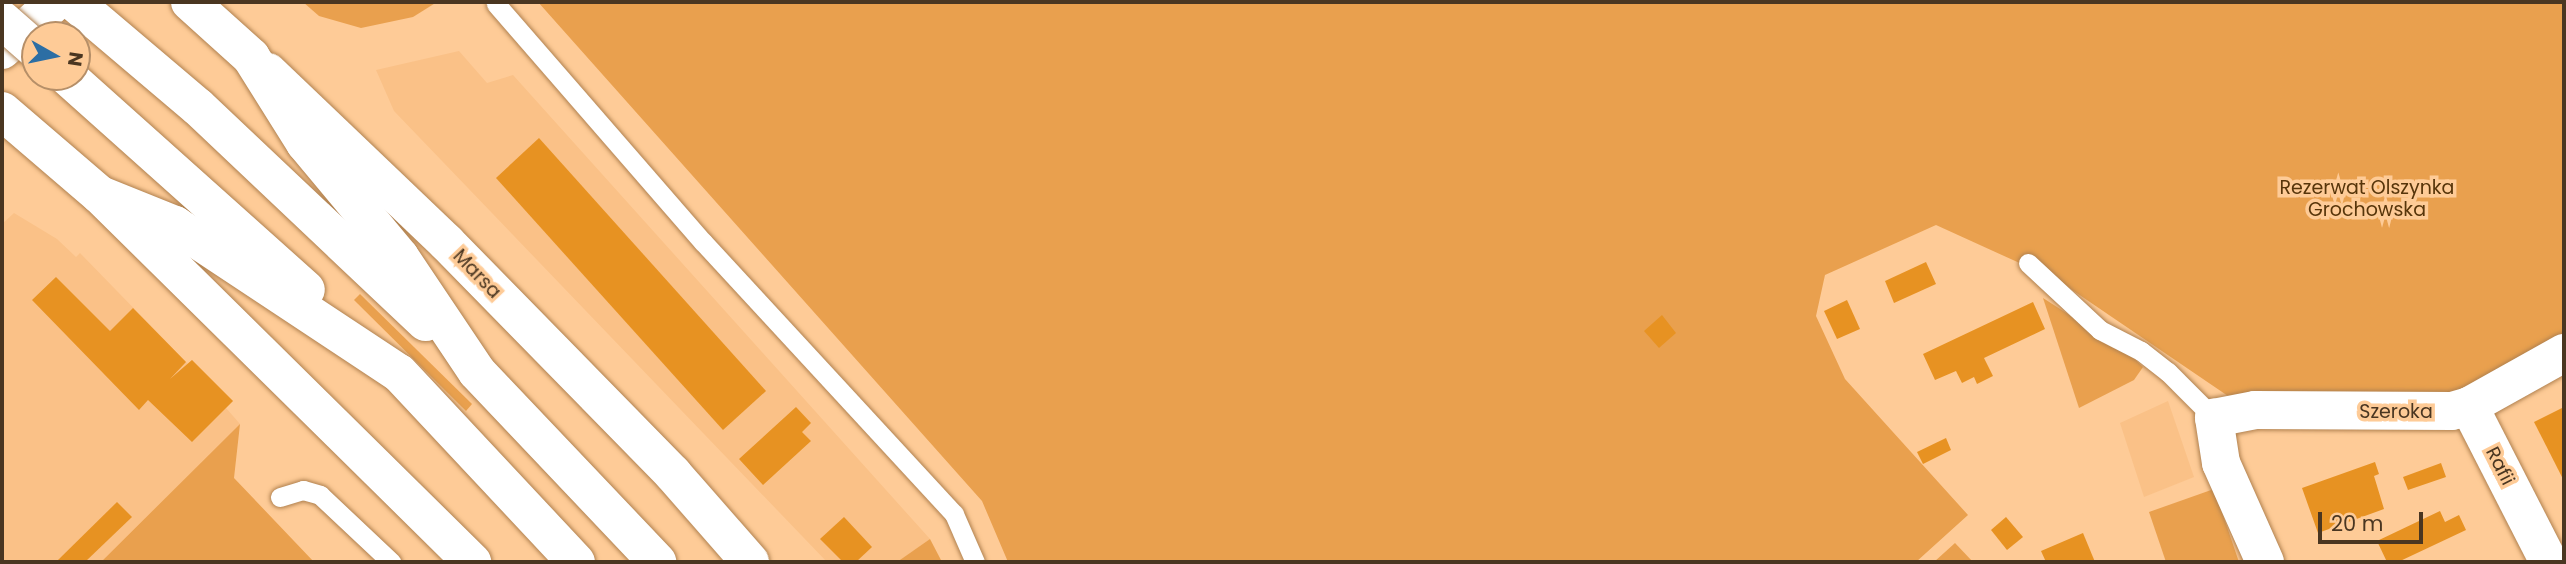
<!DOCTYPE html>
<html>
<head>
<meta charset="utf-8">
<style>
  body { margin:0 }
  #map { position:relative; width:2566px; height:564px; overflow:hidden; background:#fecb97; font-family:Poppins,sans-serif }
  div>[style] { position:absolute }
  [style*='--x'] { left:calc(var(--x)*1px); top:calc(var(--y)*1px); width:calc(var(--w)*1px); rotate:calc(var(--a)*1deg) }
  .built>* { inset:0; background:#fac187 }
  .green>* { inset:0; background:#e9a04e }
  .building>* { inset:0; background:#e79222 }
  .roads { filter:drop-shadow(0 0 2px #b0814f) drop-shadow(0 0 2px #b0814f) }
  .lane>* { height:19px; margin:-9.5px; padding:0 9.5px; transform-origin:9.5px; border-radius:9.5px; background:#fff }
  .street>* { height:38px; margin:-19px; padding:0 19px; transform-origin:19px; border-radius:19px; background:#fff }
  .secondary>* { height:38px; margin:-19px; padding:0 19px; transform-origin:19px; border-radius:19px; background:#fff }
  .primary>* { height:38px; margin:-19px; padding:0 19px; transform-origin:19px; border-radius:19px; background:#fff }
  .bridges { filter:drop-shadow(0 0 2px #b0814f) drop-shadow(0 0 2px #b0814f) }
  .primary-bridge>* { height:38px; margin:-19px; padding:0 19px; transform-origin:19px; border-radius:19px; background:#fff }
  span { translate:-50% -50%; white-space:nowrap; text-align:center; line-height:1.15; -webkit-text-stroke:7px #fecb97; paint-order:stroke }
  .park-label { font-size:19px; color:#57350a }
  .street-label { font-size:19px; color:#4a3621 }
  .frame { position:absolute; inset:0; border:4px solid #4a3621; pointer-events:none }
  .north { position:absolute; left:21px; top:21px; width:70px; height:70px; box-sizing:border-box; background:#fecb97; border:2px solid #b68f68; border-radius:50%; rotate:99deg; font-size:19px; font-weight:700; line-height:28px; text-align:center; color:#4a3621 }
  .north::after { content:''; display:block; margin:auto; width:24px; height:32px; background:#2c6ea4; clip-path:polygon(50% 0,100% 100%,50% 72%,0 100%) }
  .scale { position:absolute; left:2318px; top:512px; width:105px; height:32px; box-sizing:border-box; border:4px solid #4a3621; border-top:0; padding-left:9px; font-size:21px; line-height:24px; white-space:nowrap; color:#4a3621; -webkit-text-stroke:5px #fecb97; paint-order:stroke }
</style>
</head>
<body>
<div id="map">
  <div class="built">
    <div style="clip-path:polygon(459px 51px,487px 83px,513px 75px,930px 539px,897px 562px,827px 562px,394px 111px,376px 70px)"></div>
    <div style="clip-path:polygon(14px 213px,57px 239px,76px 257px,80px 253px,188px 364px,192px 360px,233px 401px,226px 408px,240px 424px,101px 562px,2px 562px,2px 224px)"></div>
    <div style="clip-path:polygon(2168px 401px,2194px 477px,2144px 497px,2120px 423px)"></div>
  </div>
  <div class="green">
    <div style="clip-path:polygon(303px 2px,437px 2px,413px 17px,361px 28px,319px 16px)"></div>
    <div style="clip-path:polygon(538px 2px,2564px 2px,2564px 338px,2447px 403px,2228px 396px,2059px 281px,1936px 225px,1825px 275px,1816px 316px,1845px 379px,1968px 515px,1916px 562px,1008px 562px,982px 501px)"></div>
    <div style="clip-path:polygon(360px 294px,472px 404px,466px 411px,354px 300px)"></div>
    <div style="clip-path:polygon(2043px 298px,2127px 352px,2143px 367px,2134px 380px,2079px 408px)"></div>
    <div style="clip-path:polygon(240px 424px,234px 478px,314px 562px,101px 562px)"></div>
    <div style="clip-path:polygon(2214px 489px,2239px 562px,2166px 562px,2149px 512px)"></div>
    <div style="clip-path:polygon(930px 539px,942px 562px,897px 562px)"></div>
    <div style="clip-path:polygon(1955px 543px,1973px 562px,1934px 562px)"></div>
  </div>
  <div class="building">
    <div style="clip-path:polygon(539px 138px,766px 391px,723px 430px,496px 178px)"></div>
    <div style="clip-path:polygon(1926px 262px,1936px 284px,1894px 303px,1885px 281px)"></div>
    <div style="clip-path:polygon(56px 277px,110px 331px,133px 308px,186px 362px,170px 379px,192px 360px,233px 401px,192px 442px,148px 400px,139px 410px,32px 300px)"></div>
    <div style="clip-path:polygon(1847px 300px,1860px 329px,1837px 339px,1824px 311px)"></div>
    <div style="clip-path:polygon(2033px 302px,2045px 329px,1984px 358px,1993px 376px,1977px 384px,1974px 377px,1962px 383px,1956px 371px,1935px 380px,1923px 354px)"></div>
    <div style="clip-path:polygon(1662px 315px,1676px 333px,1659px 348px,1644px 331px)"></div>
    <div style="clip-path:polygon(796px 407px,811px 423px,802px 432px,811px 441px,763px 485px,739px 459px)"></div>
    <div style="clip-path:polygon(2564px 407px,2564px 481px,2534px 422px)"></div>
    <div style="clip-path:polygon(1946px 438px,1951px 450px,1923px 464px,1917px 452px)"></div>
    <div style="clip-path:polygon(2375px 462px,2379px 474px,2374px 476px,2384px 509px,2318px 533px,2302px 488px)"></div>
    <div style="clip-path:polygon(2441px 463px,2446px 477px,2408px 490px,2403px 477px)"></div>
    <div style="clip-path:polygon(117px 502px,132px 517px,85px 562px,56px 562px)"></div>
    <div style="clip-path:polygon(2440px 511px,2445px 522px,2459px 515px,2466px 530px,2398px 562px,2387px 562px,2377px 541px)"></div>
    <div style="clip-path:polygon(844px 517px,872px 547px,856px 562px,843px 562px,820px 539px)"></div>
    <div style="clip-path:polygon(2006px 517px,2023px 537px,2007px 550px,1991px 530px)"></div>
    <div style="clip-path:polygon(2083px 533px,2095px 562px,2046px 562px,2041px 551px)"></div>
  </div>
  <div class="roads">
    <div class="lane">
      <div style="--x:496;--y:4;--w:315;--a:49"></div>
      <div style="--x:703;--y:242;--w:370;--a:47.3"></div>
      <div style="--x:954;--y:514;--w:52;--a:66.4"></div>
      <div style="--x:2028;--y:263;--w:98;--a:42.9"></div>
      <div style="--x:2100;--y:330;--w:46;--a:27.1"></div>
      <div style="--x:2141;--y:351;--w:34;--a:38"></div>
      <div style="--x:2168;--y:372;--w:65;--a:45"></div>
      <div style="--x:280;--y:497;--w:24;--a:-17"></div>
      <div style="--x:303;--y:490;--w:18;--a:16"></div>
      <div style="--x:320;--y:495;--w:98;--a:43.3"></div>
    </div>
    <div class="street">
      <div style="--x:2;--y:50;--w:72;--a:-42.2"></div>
      <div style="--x:2469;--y:406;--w:175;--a:62.9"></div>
      <div style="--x:2265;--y:562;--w:108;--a:-114"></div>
      <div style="--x:2221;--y:463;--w:46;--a:-98.8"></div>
      <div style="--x:2214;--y:418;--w:42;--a:-11"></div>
      <div style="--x:2255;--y:410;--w:197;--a:0.3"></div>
      <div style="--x:2452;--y:411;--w:18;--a:-16"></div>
      <div style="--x:2469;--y:406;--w:109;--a:-29.2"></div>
    </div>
    <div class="secondary">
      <div style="--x:268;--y:72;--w:246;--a:43.7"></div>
      <div style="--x:446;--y:242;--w:325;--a:45.6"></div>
      <div style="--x:673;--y:474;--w:117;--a:48.8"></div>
      <div style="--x:100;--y:195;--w:523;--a:44.61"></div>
    </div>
    <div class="primary">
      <div style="--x:74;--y:2;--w:162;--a:40.3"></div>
      <div style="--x:198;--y:107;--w:313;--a:43.4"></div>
      <div style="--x:190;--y:2;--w:82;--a:42"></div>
      <div style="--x:251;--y:57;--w:102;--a:57.9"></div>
      <div style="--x:305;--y:143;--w:148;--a:50.2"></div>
      <div style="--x:400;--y:257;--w:138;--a:56.2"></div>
      <div style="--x:477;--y:372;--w:262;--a:46.5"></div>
      <div style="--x:68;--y:77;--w:319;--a:41.8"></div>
      <div style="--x:2;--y:111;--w:129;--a:40.6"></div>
      <div style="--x:100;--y:195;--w:81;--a:21.8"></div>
      <div style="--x:175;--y:225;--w:268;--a:33.5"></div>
      <div style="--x:399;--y:373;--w:259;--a:46.9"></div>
    </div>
  </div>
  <div class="bridges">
    <div class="primary-bridge">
      <div style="--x:2;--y:20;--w:44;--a:41.3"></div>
    </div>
  </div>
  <div class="park-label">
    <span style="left:2367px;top:199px">Rezerwat Olszynka<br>Grochowska</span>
  </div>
  <div class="street-label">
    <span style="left:477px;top:274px;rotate:46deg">Marsa</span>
    <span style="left:2396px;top:412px">Szeroka</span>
    <span style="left:2500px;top:466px;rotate:63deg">Rafii</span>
  </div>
  <div class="frame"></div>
  <div class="north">N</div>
  <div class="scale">20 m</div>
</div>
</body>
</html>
